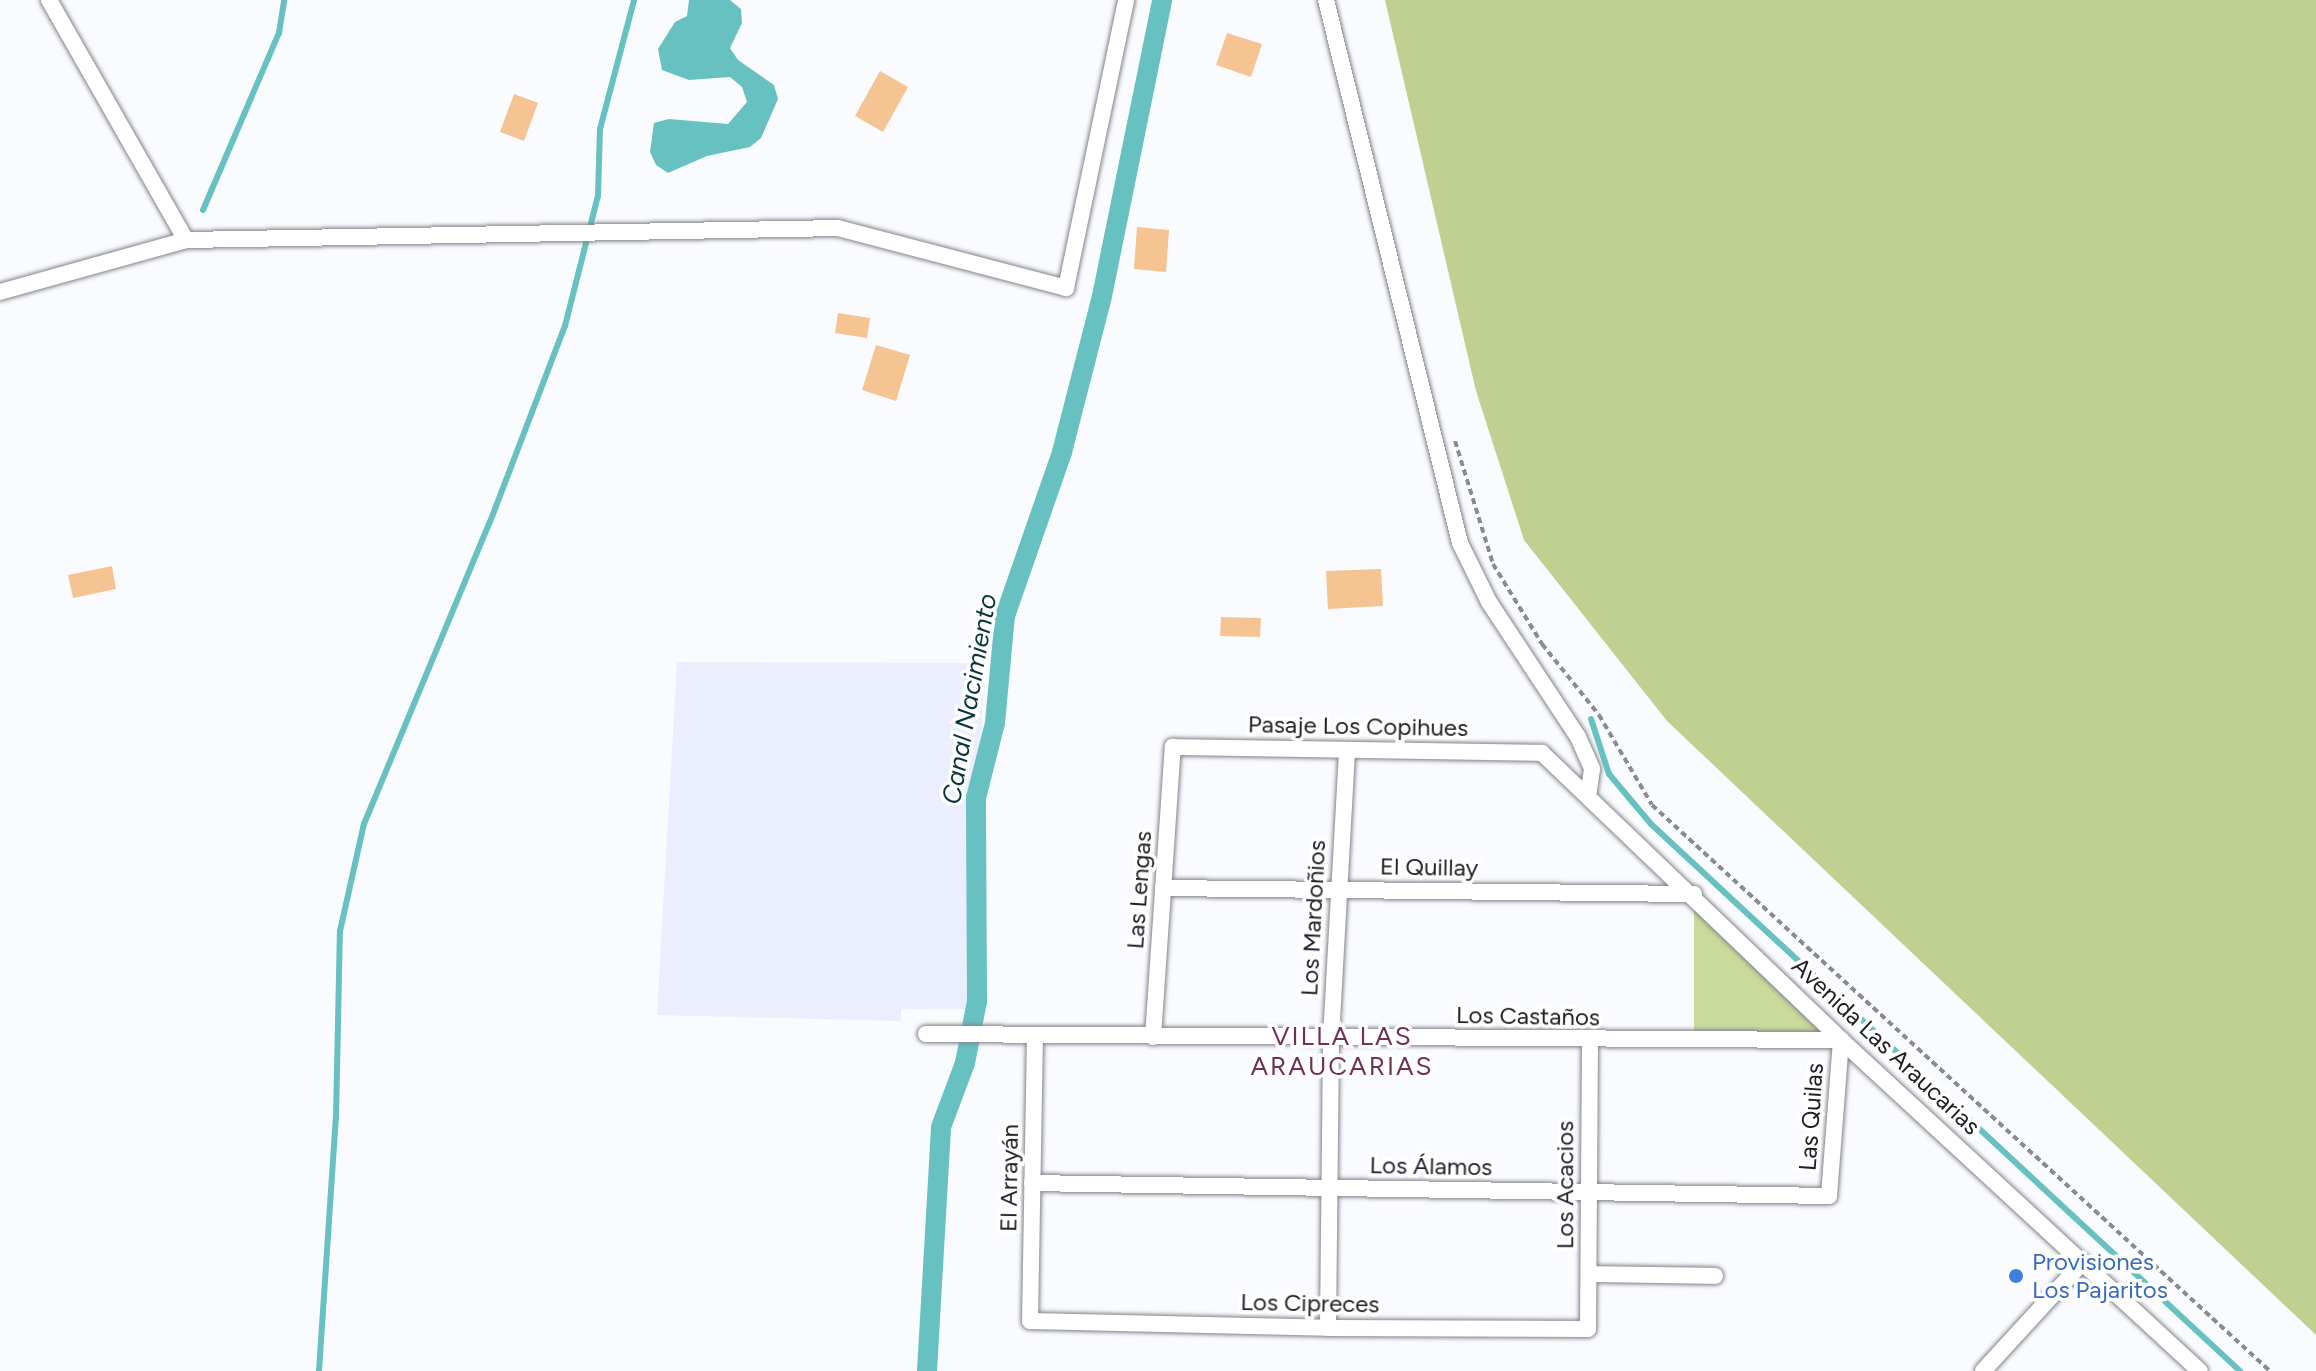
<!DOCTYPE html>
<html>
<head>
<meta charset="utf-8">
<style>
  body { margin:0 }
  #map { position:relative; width:2316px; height:1371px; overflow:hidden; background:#fafbfe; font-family:Figtree,sans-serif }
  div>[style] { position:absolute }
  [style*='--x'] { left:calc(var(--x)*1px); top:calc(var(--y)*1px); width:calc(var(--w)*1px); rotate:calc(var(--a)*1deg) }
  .built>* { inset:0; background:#eaeefe }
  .green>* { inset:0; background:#c9da9b }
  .forest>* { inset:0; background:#bfd091 }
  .water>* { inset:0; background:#68c1c1 }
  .stream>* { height:6px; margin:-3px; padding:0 3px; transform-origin:3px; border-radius:3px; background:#68c1c1 }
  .canal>* { height:20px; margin:-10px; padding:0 10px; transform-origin:10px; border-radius:10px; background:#68c1c1 }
  .building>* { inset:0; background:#f5c492 }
  .path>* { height:4px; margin-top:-2px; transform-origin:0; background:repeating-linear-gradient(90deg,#8a8b8e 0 6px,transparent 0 10px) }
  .roads { filter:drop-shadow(0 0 2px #82848c) drop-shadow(0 0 2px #82848c) }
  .street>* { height:16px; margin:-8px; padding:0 8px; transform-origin:8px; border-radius:8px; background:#fff }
  .dots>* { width:22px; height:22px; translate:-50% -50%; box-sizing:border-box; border:4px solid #fff; border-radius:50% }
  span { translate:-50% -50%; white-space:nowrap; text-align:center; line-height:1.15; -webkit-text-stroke:7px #fff; paint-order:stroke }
  .street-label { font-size:24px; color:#202124 }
  .shop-label { font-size:24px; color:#366cbe }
  .left { translate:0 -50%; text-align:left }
  .water-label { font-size:26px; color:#093636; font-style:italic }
  .neighbourhood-label { font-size:26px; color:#703154; letter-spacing:2px }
</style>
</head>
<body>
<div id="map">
  <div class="built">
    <div style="clip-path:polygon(677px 662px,984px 663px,972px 1009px,901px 1009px,901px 1021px,657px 1015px)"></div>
  </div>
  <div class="green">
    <div style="clip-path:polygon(1694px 909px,1823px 1032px,1694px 1033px)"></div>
  </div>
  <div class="forest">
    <div style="clip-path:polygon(1385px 0,2316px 0,2316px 1335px,1667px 721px,1524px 540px,1476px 391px)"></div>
  </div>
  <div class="water">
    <div style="clip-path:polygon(689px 0,730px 0,741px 9px,742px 23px,730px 48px,738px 60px,774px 85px,778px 99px,761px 138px,750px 147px,707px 156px,668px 173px,656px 165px,650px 152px,654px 123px,669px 119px,728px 124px,747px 102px,742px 87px,730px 77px,689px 80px,662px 70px,658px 49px,675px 22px,687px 16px)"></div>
  </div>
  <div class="stream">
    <div style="--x:203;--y:210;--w:193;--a:-66.8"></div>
    <div style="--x:279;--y:33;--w:33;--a:-81"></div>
    <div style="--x:1591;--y:719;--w:58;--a:71.9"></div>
    <div style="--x:1609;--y:774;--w:65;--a:50"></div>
    <div style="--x:1651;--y:824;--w:804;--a:42.88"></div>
    <div style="--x:319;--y:1371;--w:254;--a:-86.2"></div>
    <div style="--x:336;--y:1118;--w:187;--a:-88.8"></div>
    <div style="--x:340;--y:931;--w:110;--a:-77.4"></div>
    <div style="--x:364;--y:824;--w:327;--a:-67.4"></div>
    <div style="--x:490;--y:522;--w:210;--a:-69.1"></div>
    <div style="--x:565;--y:326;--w:134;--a:-75.8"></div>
    <div style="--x:598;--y:196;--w:67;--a:-88.3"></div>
    <div style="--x:600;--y:129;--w:133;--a:-75.2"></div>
  </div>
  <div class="canal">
    <div style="--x:927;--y:1371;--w:244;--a:-86.7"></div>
    <div style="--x:941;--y:1127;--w:68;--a:-69.4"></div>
    <div style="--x:965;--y:1063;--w:63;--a:-79"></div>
    <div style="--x:977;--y:1001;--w:203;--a:-90.3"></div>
    <div style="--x:976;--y:798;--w:77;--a:-75.8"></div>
    <div style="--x:995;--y:723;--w:107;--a:-84.7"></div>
    <div style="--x:1005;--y:616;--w:174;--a:-70.8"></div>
    <div style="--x:1062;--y:452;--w:161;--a:-75.6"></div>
    <div style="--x:1102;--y:296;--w:302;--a:-78.5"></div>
  </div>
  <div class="building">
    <div style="clip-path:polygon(1227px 33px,1262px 44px,1251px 77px,1216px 65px)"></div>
    <div style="clip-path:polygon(880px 71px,908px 87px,883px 132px,855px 116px)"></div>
    <div style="clip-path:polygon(514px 94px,538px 103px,524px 141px,500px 132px)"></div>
    <div style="clip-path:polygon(1137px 227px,1169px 230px,1166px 272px,1134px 269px)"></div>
    <div style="clip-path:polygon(838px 313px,870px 318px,867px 338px,835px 333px)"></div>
    <div style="clip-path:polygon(876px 345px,910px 355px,896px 401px,862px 390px)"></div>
    <div style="clip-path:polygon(112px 566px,116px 589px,73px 598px,68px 575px)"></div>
    <div style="clip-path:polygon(1381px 569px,1383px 606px,1328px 609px,1326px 571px)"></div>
    <div style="clip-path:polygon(1221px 617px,1261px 618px,1260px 637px,1220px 636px)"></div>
  </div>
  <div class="path">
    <div style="--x:1455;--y:441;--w:129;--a:72.8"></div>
    <div style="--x:1493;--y:564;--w:94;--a:58.5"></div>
    <div style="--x:1542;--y:644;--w:91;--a:51.2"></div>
    <div style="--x:1599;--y:715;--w:104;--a:59.5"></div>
    <div style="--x:1652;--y:805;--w:838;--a:42.49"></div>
  </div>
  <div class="roads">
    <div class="street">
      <div style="--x:49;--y:0;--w:276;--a:60.3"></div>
      <div style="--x:186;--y:240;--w:652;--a:-1.05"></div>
      <div style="--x:838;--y:228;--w:236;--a:14.7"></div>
      <div style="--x:1066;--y:288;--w:294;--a:-78.2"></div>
      <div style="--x:1326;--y:0;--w:559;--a:76.14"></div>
      <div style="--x:1460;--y:543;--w:66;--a:63.8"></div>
      <div style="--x:1489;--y:602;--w:162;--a:56.6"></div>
      <div style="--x:1578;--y:737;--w:35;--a:66"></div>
      <div style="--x:1592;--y:769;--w:27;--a:98"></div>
      <div style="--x:0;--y:292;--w:193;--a:-15.6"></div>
      <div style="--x:1163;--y:888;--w:531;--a:0.65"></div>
      <div style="--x:926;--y:1034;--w:915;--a:0.38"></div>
      <div style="--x:1841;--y:1040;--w:156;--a:94.4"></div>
      <div style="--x:1829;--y:1196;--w:797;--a:-179.07"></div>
      <div style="--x:1035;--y:1035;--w:286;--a:91"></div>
      <div style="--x:1030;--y:1321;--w:298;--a:1.3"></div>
      <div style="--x:1328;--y:1328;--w:260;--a:0.2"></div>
      <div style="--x:1588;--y:1329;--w:288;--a:-89.6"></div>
      <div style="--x:1153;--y:1037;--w:291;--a:-86.1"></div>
      <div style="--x:1173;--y:747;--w:369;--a:0.9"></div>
      <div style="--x:1542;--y:753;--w:414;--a:43.8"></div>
      <div style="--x:1841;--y:1040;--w:488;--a:42.7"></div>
      <div style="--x:1589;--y:1274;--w:126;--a:0.9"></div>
      <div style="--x:1328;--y:1328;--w:290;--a:-89.4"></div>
      <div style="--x:1331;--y:1038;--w:288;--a:-86.8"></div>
      <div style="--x:1983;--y:1371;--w:148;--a:-47.5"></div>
    </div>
  </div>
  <div class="dots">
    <div style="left:2016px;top:1276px;background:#3f7fe0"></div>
  </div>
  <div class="street-label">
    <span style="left:1358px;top:726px;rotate:1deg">Pasaje Los Copihues</span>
    <span style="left:1429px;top:867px;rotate:1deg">El Quillay</span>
    <span style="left:1139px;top:890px;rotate:-86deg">Las Lengas</span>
    <span style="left:1313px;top:918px;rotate:-87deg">Los Mardoñios</span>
    <span style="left:1528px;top:1016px;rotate:1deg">Los Castaños</span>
    <span style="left:1886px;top:1046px;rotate:43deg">Avenida Las Araucarias</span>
    <span style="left:1811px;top:1117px;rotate:-86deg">Las Quilas</span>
    <span style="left:1431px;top:1166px;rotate:1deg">Los Álamos</span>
    <span style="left:1009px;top:1178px;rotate:-89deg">El Arrayán</span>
    <span style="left:1565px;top:1185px;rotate:-90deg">Los Acacios</span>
    <span style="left:1310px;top:1303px;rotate:1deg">Los Cipreces</span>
  </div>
  <div class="shop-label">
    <span class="left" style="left:2032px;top:1276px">Provisiones<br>Los Pajaritos</span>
  </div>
  <div class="water-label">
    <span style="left:970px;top:699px;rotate:-80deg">Canal Nacimiento</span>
  </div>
  <div class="neighbourhood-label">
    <span style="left:1342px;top:1052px">VILLA LAS<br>ARAUCARIAS</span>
  </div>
</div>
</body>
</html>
